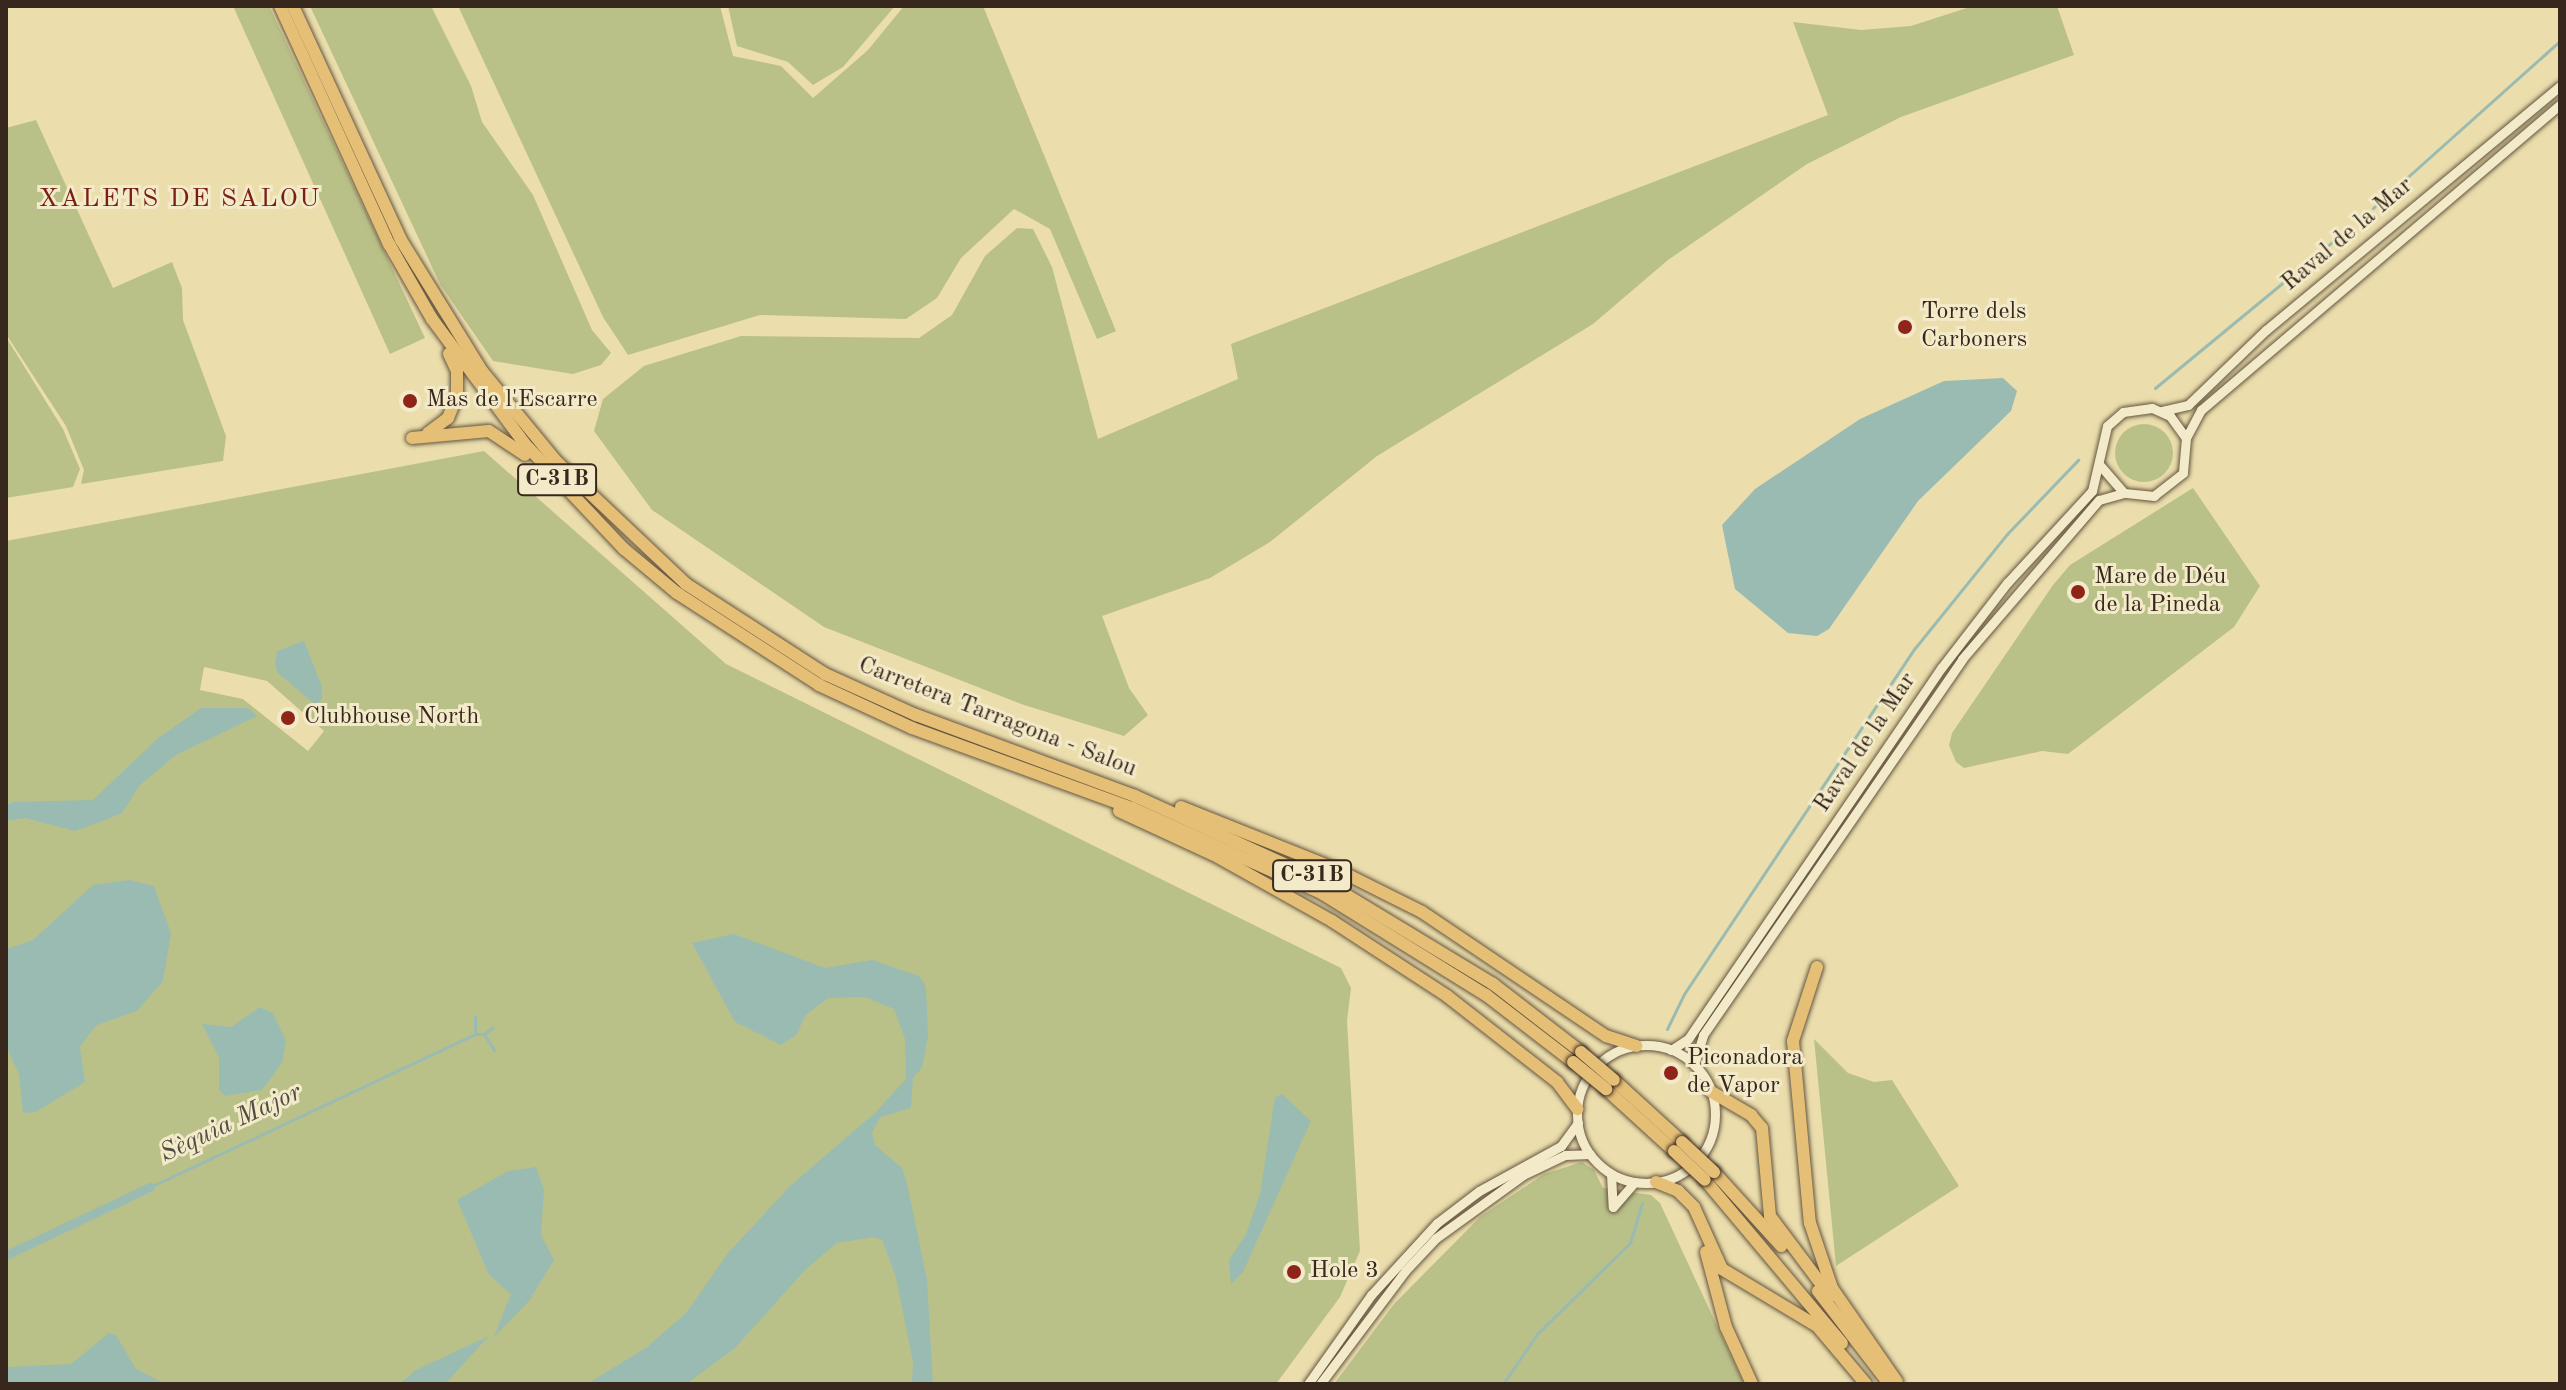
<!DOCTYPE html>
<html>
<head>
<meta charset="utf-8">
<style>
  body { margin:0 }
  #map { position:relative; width:2566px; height:1390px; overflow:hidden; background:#ebdeac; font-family:"Old Standard TT",serif }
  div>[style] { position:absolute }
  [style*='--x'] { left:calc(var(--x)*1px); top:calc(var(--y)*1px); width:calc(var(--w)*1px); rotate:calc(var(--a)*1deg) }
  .green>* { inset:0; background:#bac188 }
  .round { border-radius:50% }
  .water>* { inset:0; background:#9abbb1 }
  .stream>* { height:3px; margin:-1.5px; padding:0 1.5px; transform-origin:1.5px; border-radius:1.5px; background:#9abbb1 }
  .canal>* { height:9px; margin:-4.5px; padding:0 4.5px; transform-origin:4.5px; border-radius:4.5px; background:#9abbb1 }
  .roads { filter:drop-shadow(0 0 2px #655541) drop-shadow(0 0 2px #655541) }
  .tertiary>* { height:9px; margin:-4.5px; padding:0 4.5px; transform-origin:4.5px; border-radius:4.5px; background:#f2eac9 }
  .tertiary>.ring { margin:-4.5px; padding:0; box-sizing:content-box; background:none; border:9px solid #f2eac9; border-radius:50% }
  .trunk>* { height:12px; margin:-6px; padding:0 6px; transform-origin:6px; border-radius:6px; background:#e6bf76 }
  .bridges { filter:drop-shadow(0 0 2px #38271d) drop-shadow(0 0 2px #38271d) }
  .trunk-bridge>* { height:12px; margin:-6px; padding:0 6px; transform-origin:6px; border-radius:6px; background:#e6bf76 }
  .dots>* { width:22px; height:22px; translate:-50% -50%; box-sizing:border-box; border:4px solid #f2eac9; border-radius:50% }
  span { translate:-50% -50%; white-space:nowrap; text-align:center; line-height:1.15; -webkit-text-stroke:6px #f2eac9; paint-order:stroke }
  .shield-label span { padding:2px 6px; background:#f2eac9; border:2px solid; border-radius:6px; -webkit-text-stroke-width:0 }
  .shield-label { font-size:22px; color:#38271d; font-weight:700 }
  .street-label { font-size:24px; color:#38271d }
  .poi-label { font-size:24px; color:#38271d }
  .left { translate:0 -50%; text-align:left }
  .neighbourhood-label { font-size:26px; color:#7a1f14; letter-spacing:2px }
  .water-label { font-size:26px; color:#504c42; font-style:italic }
  .frame { position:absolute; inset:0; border:8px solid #38271d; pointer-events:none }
</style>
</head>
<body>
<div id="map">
  <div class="green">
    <div style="clip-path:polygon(233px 6px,269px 6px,425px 338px,390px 354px)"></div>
    <div style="clip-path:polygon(310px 6px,431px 6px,471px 86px,482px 122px,533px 195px,592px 330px,611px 353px,601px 365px,573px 374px,493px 361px,440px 284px)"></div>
    <div style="clip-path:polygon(458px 6px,720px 6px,733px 56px,781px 66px,813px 98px,868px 50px,904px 6px,983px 6px,1116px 331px,1097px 339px,1050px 229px,1014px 209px,961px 258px,937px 298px,906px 319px,760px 315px,628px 355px,603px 317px)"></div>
    <div style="clip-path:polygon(728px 6px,895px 6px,843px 67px,813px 85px,788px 62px,737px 46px)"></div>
    <div style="clip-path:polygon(1973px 6px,2057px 6px,2074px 55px,1901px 117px,1807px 164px,1668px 260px,1593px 324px,1377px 456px,1270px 542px,1210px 578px,1102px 616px,1129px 688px,1148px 715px,1124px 736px,1024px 705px,824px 627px,652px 510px,594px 431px,603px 399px,644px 366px,741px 336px,919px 338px,952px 315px,985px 256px,1017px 228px,1033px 229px,1052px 267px,1098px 439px,1238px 379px,1231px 344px,1828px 115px,1793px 22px,1861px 30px,1911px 26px)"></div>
    <div style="clip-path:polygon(36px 120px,113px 288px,172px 262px,182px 288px,183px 320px,226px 436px,223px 461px,81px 484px,84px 470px,66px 426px,6px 334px,6px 128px)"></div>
    <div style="clip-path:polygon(6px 337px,63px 429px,80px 469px,73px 487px,6px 498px)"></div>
    <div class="round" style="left:2115px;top:424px;width:58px;height:58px"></div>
    <div style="clip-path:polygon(evenodd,484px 451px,726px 664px,1341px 968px,1351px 988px,1347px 1021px,1360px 1251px,1340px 1297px,1276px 1384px,6px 1384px,6px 541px,484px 451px,204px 667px,267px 681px,324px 731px,308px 751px,243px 699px,200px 690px,204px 667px)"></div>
    <div style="clip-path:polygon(2193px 488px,2260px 586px,2234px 627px,2068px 754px,2042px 751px,1964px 768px,1956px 762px,1949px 745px,1952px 733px,2053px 585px,2070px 565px)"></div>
    <div style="clip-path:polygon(1814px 1039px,1848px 1073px,1874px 1082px,1892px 1080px,1959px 1186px,1836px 1266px)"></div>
    <div style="clip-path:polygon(1582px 1162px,1594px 1170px,1603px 1188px,1651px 1195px,1660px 1203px,1744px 1384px,1334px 1384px,1394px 1304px,1480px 1217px,1544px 1174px)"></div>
  </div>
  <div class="water">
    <div style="clip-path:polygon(2003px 378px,2017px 391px,2011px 411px,1918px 501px,1829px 629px,1817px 636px,1788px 633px,1735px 589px,1722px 525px,1755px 489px,1860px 419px,1944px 381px)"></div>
    <div style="clip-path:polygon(304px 641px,322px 687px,322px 699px,316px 705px,278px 673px,275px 664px,277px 651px)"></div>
    <div style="clip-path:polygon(201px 708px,248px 708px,257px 716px,176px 755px,140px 785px,122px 813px,105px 820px,75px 831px,25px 818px,6px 821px,6px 805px,14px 802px,93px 800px,157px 739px)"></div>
    <div style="clip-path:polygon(129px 880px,154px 886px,171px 933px,163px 981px,137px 1011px,97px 1025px,87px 1037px,80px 1047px,85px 1082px,36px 1112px,23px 1113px,19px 1074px,6px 1046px,6px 949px,33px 940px,93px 885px)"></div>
    <div style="clip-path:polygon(734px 934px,825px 968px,872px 960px,919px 976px,926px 987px,928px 1036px,922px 1068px,913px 1078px,911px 1108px,880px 1117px,872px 1133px,875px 1145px,902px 1168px,906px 1179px,927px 1279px,933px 1384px,912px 1384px,913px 1362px,896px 1277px,882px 1240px,874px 1237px,837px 1243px,806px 1269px,735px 1348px,686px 1384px,587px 1384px,647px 1347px,686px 1313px,728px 1253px,791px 1185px,876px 1112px,906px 1079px,905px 1039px,894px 1009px,865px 997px,828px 998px,806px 1015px,796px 1035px,781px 1045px,735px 1022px,692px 943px)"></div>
    <div style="clip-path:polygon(260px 1007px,273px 1013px,286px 1041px,282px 1063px,262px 1090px,225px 1096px,219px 1090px,219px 1057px,202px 1024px,231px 1027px)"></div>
    <div style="clip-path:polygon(1282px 1094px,1311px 1121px,1243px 1272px,1231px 1284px,1229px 1260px,1246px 1234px,1260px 1194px,1275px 1097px)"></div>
    <div style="clip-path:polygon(536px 1167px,544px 1190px,541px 1235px,554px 1260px,529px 1301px,494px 1337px,511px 1294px,489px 1275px,457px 1200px,508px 1171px)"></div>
    <div style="clip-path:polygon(109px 1333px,116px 1335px,136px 1369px,165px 1384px,6px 1384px,6px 1367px,71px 1364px)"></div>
    <div style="clip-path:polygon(489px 1336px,445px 1384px,400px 1384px,416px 1370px)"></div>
  </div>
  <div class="stream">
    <div style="--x:2373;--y:208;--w:251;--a:-41.8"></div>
    <div style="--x:2155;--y:388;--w:250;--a:-39.5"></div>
    <div style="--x:1667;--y:1029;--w:39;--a:-64"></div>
    <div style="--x:1684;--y:994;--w:416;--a:-56.3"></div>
    <div style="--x:1915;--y:648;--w:146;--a:-51.1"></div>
    <div style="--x:2007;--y:534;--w:103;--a:-46.2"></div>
    <div style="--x:475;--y:1034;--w:18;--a:-90"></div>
    <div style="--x:484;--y:1034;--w:11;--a:-38"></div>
    <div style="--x:150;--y:1187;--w:359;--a:-25.2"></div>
    <div style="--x:475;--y:1034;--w:9;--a:0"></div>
    <div style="--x:484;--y:1034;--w:19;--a:58"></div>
    <div style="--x:1503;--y:1384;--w:60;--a:-55.8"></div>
    <div style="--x:1537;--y:1334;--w:130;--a:-44.4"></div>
    <div style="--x:1630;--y:1243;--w:42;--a:-73.3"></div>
  </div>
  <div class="canal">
    <div style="--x:6;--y:1255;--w:159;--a:-25.3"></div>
  </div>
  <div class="roads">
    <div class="tertiary">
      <div style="--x:2162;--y:411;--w:27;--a:-13"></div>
      <div style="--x:2188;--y:405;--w:108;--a:-43.9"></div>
      <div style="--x:2266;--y:330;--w:382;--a:-39.7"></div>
      <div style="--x:2186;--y:438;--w:32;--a:-62"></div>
      <div style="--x:2201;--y:410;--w:472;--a:-40.4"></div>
      <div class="ring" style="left:1577px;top:1045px;width:129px;height:129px"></div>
      <div style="--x:1671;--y:1050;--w:20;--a:-33"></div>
      <div style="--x:1688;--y:1039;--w:450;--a:-55.7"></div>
      <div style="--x:1942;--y:667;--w:106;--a:-52.3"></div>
      <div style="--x:2007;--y:583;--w:125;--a:-47.3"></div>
      <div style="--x:2092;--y:491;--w:67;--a:-77"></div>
      <div style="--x:2107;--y:426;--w:21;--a:-41"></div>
      <div style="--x:2123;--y:412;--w:29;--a:-8"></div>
      <div style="--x:2152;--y:408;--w:20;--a:24"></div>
      <div style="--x:2170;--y:416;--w:27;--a:54"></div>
      <div style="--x:2186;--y:438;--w:35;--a:95"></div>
      <div style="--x:2183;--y:473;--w:37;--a:142"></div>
      <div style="--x:2154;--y:496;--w:30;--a:-174"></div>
      <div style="--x:2124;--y:493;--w:37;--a:-131"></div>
      <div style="--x:1694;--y:1065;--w:31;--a:-73"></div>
      <div style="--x:1703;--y:1035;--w:457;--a:-55.4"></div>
      <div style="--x:1962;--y:659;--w:210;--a:-49.3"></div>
      <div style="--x:2099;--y:500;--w:26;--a:-16"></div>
      <div style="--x:1611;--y:1174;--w:33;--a:87"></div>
      <div style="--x:1613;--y:1207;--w:33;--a:-49"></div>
      <div style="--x:1308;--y:1384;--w:109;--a:-54.7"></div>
      <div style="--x:1371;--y:1295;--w:98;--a:-47.5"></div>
      <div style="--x:1437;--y:1223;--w:53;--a:-37.3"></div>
      <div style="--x:1479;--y:1191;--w:94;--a:-28.8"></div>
      <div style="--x:1561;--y:1146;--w:29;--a:-54"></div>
      <div style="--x:1320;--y:1384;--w:141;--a:-53"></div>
      <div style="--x:1405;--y:1271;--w:45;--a:-46.8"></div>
      <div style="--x:1436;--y:1238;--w:107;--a:-35.9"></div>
      <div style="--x:1523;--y:1175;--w:47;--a:-25.5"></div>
      <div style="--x:1565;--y:1155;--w:25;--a:-2"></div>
    </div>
    <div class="trunk">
      <div style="--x:280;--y:6;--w:262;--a:65.4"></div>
      <div style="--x:389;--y:244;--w:86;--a:60.2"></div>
      <div style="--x:432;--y:319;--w:154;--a:53.4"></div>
      <div style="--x:524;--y:443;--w:146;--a:46.7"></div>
      <div style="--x:624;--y:549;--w:69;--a:39.7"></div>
      <div style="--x:677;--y:593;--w:169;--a:32.9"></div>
      <div style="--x:819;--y:685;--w:102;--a:24.8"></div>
      <div style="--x:912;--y:728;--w:234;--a:20"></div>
      <div style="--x:1132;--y:808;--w:209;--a:24.2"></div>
      <div style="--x:1323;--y:894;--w:192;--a:31.8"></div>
      <div style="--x:1486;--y:995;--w:110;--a:37.6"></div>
      <div style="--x:293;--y:6;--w:258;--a:65.2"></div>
      <div style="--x:401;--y:240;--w:154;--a:58.3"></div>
      <div style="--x:482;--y:371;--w:117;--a:50.6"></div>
      <div style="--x:556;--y:461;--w:179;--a:43.4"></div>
      <div style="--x:686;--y:584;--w:166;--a:32.9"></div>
      <div style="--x:825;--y:674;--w:100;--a:24.3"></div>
      <div style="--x:916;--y:715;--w:233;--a:20.3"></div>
      <div style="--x:1135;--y:796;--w:212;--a:24.5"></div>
      <div style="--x:1328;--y:884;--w:193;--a:31.2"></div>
      <div style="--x:1493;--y:984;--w:111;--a:37.7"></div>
      <div style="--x:428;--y:433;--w:25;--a:-37"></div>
      <div style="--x:448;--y:418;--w:24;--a:-68"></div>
      <div style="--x:457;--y:396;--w:25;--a:-90"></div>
      <div style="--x:457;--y:371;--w:19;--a:-115"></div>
      <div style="--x:412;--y:438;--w:77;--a:-5.2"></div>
      <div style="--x:489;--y:431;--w:43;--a:33.7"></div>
      <div style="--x:1181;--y:807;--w:167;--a:21.8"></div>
      <div style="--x:1336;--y:869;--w:96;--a:26.6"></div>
      <div style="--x:1422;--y:912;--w:222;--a:34"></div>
      <div style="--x:1606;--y:1036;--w:32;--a:18"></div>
      <div style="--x:1119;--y:811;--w:109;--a:24.9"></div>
      <div style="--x:1218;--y:857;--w:131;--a:29.3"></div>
      <div style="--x:1332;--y:921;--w:137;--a:33.1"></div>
      <div style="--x:1447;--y:996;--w:140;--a:38"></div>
      <div style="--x:1557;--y:1082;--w:34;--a:53"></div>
      <div style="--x:1817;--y:967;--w:78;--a:108"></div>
      <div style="--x:1793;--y:1041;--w:183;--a:84.7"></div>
      <div style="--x:1810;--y:1223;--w:69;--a:71.3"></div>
      <div style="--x:1832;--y:1288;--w:114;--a:55.3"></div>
      <div style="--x:1614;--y:1080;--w:92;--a:42.4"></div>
      <div style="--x:1606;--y:1089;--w:92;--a:42.4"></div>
      <div style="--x:1710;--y:1091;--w:48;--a:30.3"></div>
      <div style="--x:1751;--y:1115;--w:17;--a:50"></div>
      <div style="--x:1762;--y:1128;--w:88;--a:84.8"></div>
      <div style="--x:1770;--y:1216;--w:100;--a:53.1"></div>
      <div style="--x:1714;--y:1172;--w:100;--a:47.8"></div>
      <div style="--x:1705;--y:1180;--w:213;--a:50"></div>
      <div style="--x:1656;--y:1182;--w:24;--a:22"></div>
      <div style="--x:1678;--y:1191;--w:23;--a:45"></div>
      <div style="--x:1694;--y:1207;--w:68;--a:65.7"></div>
      <div style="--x:1722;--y:1269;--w:111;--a:31"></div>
      <div style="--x:1817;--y:1326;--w:76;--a:49.8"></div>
      <div style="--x:1706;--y:1252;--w:78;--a:75.1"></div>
      <div style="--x:1726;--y:1327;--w:63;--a:65.5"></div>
      <div style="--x:1818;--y:1291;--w:117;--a:52.6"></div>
    </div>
  </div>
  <div class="bridges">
    <div class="trunk-bridge">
      <div style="--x:1581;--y:1052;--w:43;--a:40.3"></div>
      <div style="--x:1573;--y:1062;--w:43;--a:39.3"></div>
      <div style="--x:1682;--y:1142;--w:44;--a:43.2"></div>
      <div style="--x:1674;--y:1151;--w:42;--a:43.1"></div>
    </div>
  </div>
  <div class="dots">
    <div style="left:1905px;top:327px;background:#8f2418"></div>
    <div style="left:410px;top:401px;background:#8f2418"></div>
    <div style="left:2078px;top:592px;background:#8f2418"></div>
    <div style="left:288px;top:718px;background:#8f2418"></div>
    <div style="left:1671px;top:1073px;background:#8f2418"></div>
    <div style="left:1294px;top:1272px;background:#8f2418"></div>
  </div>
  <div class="shield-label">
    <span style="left:557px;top:480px">C-31B</span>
    <span style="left:1312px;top:876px">C-31B</span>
  </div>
  <div class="street-label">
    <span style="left:2348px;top:235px;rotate:-40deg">Raval de la Mar</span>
    <span style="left:997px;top:718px;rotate:21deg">Carretera Tarragona - Salou</span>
    <span style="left:1866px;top:743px;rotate:-56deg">Raval de la Mar</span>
  </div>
  <div class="poi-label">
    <span class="left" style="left:1921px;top:327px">Torre dels<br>Carboners</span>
    <span class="left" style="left:426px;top:401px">Mas de l'Escarre</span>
    <span class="left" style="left:2094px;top:592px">Mare de Déu<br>de la Pineda</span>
    <span class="left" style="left:304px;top:718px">Clubhouse North</span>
    <span class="left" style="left:1687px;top:1073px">Piconadora<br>de Vapor</span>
    <span class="left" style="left:1310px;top:1272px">Hole 3</span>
  </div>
  <div class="neighbourhood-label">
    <span style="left:180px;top:200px">XALETS DE SALOU</span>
  </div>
  <div class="water-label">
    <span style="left:231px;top:1124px;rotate:-25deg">Sèquia Major</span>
  </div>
  <div class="frame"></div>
</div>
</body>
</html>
